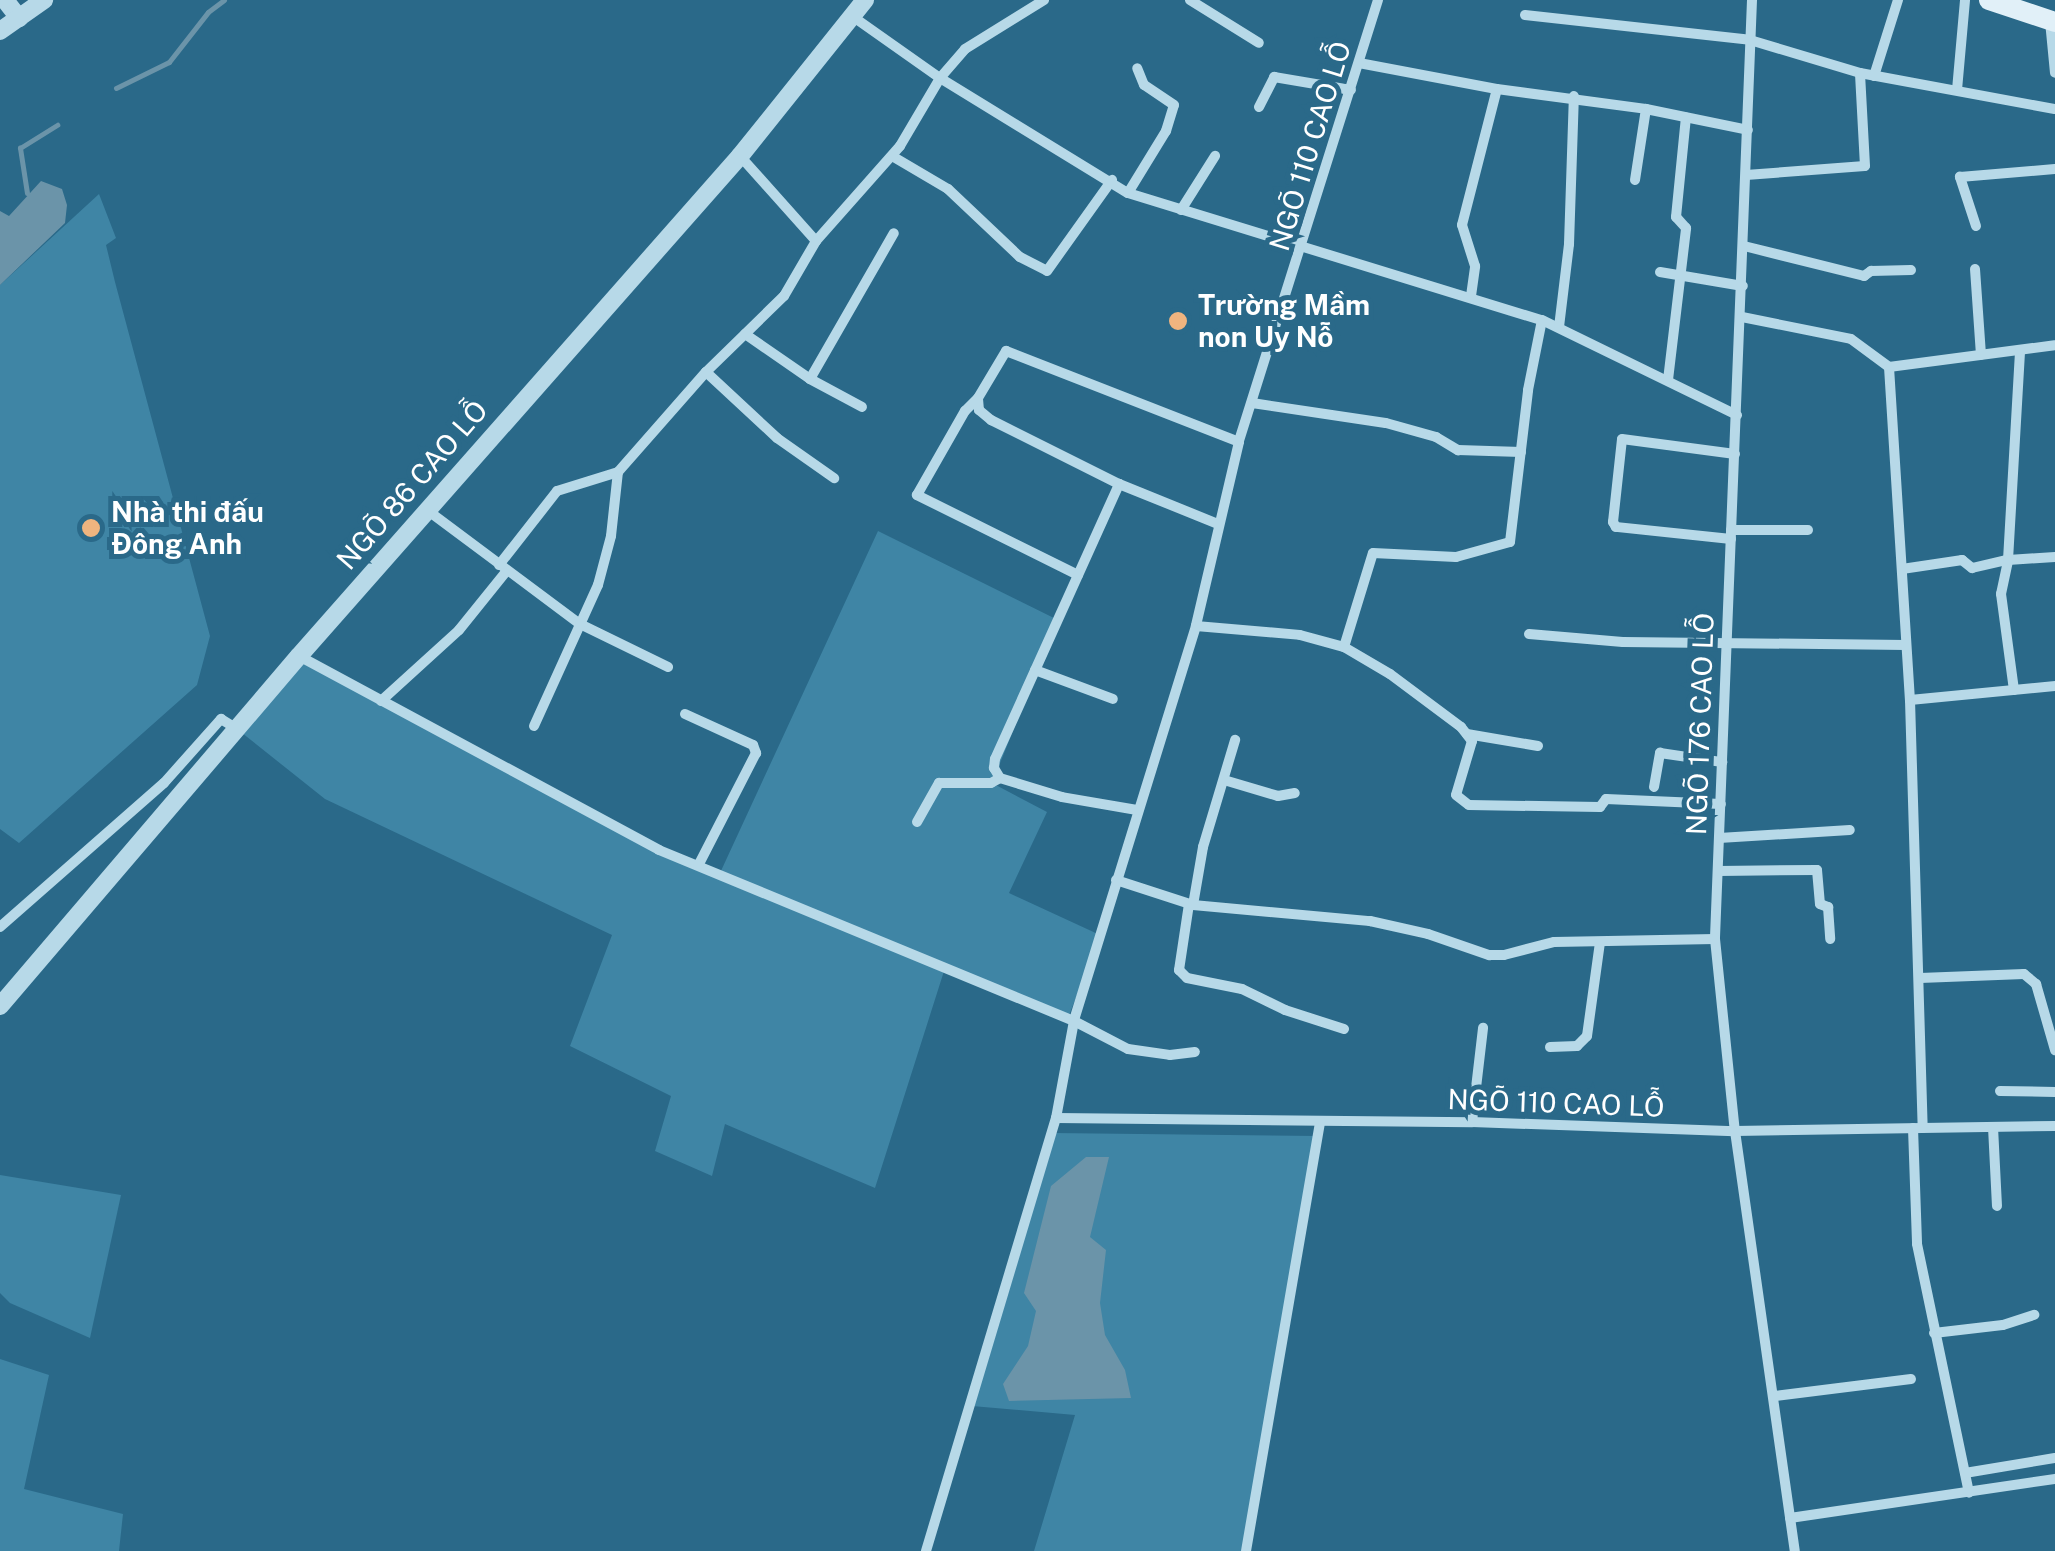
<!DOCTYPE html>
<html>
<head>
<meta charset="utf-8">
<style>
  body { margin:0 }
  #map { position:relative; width:2055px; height:1551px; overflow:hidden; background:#2a6989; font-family:"Public Sans",sans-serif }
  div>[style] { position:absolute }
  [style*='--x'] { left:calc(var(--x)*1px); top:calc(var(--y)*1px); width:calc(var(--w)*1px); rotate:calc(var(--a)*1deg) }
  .green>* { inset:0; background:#3f85a5 }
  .water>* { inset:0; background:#6b94a9 }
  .stream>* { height:5px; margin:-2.5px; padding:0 2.5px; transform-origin:2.5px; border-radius:2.5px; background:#6b94a9 }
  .minor>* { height:10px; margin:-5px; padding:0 5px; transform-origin:5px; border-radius:5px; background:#b7d9e8 }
  .tertiary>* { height:18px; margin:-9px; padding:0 9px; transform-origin:9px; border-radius:9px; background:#b7d9e8 }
  .secondary>* { height:20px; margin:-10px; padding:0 10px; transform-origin:10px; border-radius:10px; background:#e1f0f8 }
  .dots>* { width:28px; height:28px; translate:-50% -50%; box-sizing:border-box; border:5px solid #2a6989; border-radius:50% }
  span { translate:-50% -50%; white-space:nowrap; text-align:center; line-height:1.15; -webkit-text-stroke:10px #2a6989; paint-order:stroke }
  .street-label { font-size:28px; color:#fff }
  .poi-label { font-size:28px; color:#fff; font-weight:700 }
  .left { translate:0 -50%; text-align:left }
</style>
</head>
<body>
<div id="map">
  <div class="green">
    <div style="clip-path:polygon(99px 194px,116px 238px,106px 245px,115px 282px,210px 636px,197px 685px,19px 843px,0 829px,0 285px)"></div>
    <div style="clip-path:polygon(878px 531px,1058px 620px,992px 783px,1047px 812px,1009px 893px,1100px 935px,1068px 1018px,945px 968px,875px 1188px,725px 1124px,712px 1176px,655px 1151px,671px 1096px,570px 1046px,612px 935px,325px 799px,237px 729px,299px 656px,659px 850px,720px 873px)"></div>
    <div style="clip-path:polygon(1052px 1133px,1318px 1136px,1246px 1551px,1034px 1551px,1075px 1415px,972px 1406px)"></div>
    <div style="clip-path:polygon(0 1175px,121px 1195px,90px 1338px,10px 1303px,0 1293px)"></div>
    <div style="clip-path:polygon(0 1359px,49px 1375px,24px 1489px,123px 1514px,119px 1551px,0 1551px)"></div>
  </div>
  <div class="water">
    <div style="clip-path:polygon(41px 181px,62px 189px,67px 205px,65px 223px,0 285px,0 211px,9px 216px)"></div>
    <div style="clip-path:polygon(1086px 1157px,1109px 1157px,1090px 1237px,1106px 1250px,1100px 1303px,1105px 1335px,1125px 1370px,1131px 1398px,1009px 1401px,1003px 1384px,1028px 1346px,1036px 1311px,1024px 1293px,1051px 1186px)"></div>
  </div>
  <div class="stream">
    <div style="--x:116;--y:88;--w:59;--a:-26.1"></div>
    <div style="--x:169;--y:62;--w:63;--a:-52"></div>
    <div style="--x:208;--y:12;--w:20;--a:-37"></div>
    <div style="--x:27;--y:193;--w:46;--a:-98.8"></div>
    <div style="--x:20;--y:148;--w:44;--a:-31.9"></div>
  </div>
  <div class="minor">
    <div style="--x:1190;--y:0;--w:81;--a:31.9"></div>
    <div style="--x:1378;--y:0;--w:463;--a:107.5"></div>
    <div style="--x:1239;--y:442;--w:189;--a:103.2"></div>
    <div style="--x:1196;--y:626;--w:413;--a:107.2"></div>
    <div style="--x:1074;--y:1021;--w:99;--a:100.5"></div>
    <div style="--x:1056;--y:1118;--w:416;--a:0.6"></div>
    <div style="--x:1472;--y:1122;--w:263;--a:2"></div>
    <div style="--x:1735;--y:1131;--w:320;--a:-0.9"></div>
    <div style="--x:1752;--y:0;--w:940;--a:92.26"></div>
    <div style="--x:1715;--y:939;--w:193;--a:84.1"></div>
    <div style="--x:1735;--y:1131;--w:424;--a:81.9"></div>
    <div style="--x:1525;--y:15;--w:226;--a:6.3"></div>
    <div style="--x:1750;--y:40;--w:115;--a:16.7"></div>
    <div style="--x:1860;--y:73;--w:198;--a:10.5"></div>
    <div style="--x:852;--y:16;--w:108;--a:35.2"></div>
    <div style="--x:940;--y:78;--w:220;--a:31.5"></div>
    <div style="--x:1128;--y:193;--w:433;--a:17.1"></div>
    <div style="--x:1542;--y:320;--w:217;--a:26"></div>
    <div style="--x:2050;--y:21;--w:52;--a:84.5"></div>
    <div style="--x:1359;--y:63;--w:140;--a:10.7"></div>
    <div style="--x:1497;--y:89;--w:150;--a:7.6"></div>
    <div style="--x:1874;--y:76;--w:80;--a:-72.5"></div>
    <div style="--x:1957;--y:90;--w:90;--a:-84.9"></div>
    <div style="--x:1259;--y:107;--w:34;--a:-63"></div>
    <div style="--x:1274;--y:77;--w:78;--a:9.6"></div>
    <div style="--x:740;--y:156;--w:114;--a:48.2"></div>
    <div style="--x:892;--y:156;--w:65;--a:30.5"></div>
    <div style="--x:948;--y:189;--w:99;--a:43.4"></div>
    <div style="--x:1020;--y:257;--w:30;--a:27"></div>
    <div style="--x:1047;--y:271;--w:112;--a:-54.5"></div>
    <div style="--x:1746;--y:175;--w:119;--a:-4.3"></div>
    <div style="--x:1865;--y:166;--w:93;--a:-93.1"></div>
    <div style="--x:1635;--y:180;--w:72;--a:-81.2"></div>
    <div style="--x:1646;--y:109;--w:104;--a:11.6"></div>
    <div style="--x:1128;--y:193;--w:73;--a:-58.5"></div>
    <div style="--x:1166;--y:131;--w:27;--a:-73"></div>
    <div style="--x:1174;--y:105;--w:36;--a:-146"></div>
    <div style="--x:1144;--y:85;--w:18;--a:-112"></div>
    <div style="--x:1181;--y:210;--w:64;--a:-57.8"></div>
    <div style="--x:1976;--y:226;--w:52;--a:-108.1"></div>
    <div style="--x:1960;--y:177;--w:95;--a:-4.8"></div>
    <div style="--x:1744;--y:246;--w:124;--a:14"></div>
    <div style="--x:1864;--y:276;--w:9;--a:-36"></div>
    <div style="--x:1871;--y:271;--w:40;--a:-1.4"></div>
    <div style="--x:1975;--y:269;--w:86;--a:86"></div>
    <div style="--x:1660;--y:272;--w:84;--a:9.6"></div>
    <div style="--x:1471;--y:296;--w:30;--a:-82"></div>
    <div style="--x:1475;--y:266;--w:43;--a:-107.6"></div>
    <div style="--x:1462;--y:225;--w:140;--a:-75.6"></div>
    <div style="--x:1742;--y:317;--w:111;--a:11.4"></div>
    <div style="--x:1851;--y:339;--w:47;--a:36.4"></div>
    <div style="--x:1889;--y:367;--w:167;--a:-7.5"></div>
    <div style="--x:1559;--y:327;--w:84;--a:-83.1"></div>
    <div style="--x:1569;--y:244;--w:148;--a:-88.1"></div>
    <div style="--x:745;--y:334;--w:79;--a:34.7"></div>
    <div style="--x:810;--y:379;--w:59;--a:28.3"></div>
    <div style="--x:1889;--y:367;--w:334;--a:86.4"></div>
    <div style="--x:1910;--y:700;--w:428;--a:88.3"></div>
    <div style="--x:706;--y:372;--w:97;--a:42.9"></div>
    <div style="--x:777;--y:438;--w:70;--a:35.1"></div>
    <div style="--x:810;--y:379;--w:168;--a:-60.1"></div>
    <div style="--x:1668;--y:380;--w:153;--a:-83.2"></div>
    <div style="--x:1686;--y:228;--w:15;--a:-132"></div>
    <div style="--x:1676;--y:217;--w:100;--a:-84.3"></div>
    <div style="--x:978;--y:399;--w:11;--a:85"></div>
    <div style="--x:979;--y:410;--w:16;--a:40"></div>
    <div style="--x:991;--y:420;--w:143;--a:26.6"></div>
    <div style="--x:1252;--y:403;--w:135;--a:8.5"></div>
    <div style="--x:1386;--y:423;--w:52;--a:15.6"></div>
    <div style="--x:1436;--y:437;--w:26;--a:31"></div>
    <div style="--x:1458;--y:450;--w:63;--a:1.8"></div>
    <div style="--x:427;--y:510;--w:191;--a:36.7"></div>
    <div style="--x:580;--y:624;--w:98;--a:26"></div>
    <div style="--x:1731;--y:530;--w:77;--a:0"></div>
    <div style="--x:1731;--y:539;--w:116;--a:-174"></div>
    <div style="--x:1616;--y:527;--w:6;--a:-121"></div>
    <div style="--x:1613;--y:522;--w:83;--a:-83.8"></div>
    <div style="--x:1622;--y:439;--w:114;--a:7.6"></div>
    <div style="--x:499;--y:565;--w:94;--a:-51.9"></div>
    <div style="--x:557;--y:491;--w:64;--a:-17.3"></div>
    <div style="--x:618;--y:472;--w:133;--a:-48.7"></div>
    <div style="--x:706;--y:372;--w:109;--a:-44.3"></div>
    <div style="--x:784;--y:296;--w:64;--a:-59.8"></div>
    <div style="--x:816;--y:241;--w:127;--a:-48.5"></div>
    <div style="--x:900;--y:146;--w:79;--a:-59.5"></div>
    <div style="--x:940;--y:78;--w:38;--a:-49"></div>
    <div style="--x:965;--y:49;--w:93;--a:-31.8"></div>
    <div style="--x:1902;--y:569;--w:61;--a:-8.5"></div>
    <div style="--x:1962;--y:560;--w:13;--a:39"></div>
    <div style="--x:1972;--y:568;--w:37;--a:-13"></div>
    <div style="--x:2008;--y:560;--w:210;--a:-86.7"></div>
    <div style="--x:1078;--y:575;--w:180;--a:-153.6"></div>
    <div style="--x:917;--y:495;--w:97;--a:-60.3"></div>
    <div style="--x:965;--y:411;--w:18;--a:-45"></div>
    <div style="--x:978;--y:398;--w:55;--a:-59.2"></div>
    <div style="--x:1006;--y:351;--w:250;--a:21.3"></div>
    <div style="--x:1196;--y:626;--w:104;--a:4.9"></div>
    <div style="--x:1300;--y:635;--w:46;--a:15.3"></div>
    <div style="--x:1344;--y:647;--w:53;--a:30.4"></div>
    <div style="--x:1390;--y:674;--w:89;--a:36.7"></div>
    <div style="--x:1461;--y:727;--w:18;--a:52"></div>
    <div style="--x:1472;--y:741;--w:56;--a:106.5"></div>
    <div style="--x:1456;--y:795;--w:16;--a:38"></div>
    <div style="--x:1469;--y:805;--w:131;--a:0.9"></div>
    <div style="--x:1600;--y:807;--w:10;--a:-53"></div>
    <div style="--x:1606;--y:799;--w:115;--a:2.5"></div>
    <div style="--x:1529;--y:634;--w:94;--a:4.9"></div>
    <div style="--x:1623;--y:642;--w:283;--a:0.6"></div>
    <div style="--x:1344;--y:647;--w:98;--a:-72.9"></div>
    <div style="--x:1373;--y:553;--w:83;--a:2.8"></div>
    <div style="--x:1456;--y:557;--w:56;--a:-15.5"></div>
    <div style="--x:1510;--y:542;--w:153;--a:-83.2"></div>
    <div style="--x:1528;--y:390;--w:71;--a:-78.7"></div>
    <div style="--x:299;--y:656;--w:409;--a:28.3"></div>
    <div style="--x:659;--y:850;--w:449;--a:22.4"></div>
    <div style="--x:1074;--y:1021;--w:61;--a:27.4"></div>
    <div style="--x:1128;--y:1049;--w:42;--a:8.1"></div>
    <div style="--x:1170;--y:1055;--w:25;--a:-7"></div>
    <div style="--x:1035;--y:670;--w:83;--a:20.4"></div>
    <div style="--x:2014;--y:690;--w:97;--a:-97.7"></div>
    <div style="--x:2001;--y:594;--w:35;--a:-78"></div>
    <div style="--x:2008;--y:560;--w:47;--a:-3.7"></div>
    <div style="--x:1910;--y:700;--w:146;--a:-5.5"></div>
    <div style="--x:381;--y:701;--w:105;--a:-42.3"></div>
    <div style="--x:459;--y:630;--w:73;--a:-51.1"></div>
    <div style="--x:685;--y:714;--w:75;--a:24.5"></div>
    <div style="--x:753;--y:745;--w:9;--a:69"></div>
    <div style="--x:756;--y:753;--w:125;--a:117.2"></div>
    <div style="--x:534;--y:726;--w:155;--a:-65.6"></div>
    <div style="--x:598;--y:585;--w:51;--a:-75.1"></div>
    <div style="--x:611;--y:536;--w:64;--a:-83.8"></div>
    <div style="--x:1467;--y:734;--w:72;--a:9.6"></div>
    <div style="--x:1224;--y:780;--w:56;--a:16.5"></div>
    <div style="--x:1278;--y:796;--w:17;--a:-10"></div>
    <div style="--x:1654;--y:787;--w:35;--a:-80"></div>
    <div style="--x:1660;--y:753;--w:63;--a:8.3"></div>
    <div style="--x:1137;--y:810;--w:76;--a:-170.2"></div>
    <div style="--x:1062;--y:797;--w:65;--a:-163"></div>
    <div style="--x:1000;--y:778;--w:12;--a:-121"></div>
    <div style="--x:994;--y:768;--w:9;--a:-84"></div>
    <div style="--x:995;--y:759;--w:302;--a:-65.7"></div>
    <div style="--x:1119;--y:484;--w:107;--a:22"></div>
    <div style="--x:917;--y:822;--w:45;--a:-60.6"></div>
    <div style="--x:939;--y:783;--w:52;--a:0"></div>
    <div style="--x:991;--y:783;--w:10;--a:-29"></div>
    <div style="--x:1719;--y:838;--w:131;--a:-3.5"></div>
    <div style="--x:1718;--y:871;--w:99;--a:-0.6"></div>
    <div style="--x:1817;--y:870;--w:34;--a:85"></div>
    <div style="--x:1820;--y:904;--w:9;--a:21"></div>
    <div style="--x:1828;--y:907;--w:32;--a:86"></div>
    <div style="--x:1116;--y:880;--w:81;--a:18"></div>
    <div style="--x:1193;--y:905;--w:178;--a:5.2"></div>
    <div style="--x:1370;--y:921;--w:59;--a:12.6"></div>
    <div style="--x:1428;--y:934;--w:65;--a:19"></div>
    <div style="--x:1489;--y:955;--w:15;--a:0"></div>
    <div style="--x:1504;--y:955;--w:52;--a:-14.6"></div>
    <div style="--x:1554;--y:942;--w:161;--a:-1.1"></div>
    <div style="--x:1189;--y:904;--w:67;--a:98.6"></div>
    <div style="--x:1179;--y:970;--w:11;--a:45"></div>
    <div style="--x:1187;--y:978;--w:56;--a:11.3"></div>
    <div style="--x:1242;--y:989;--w:48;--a:26"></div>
    <div style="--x:1285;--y:1010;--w:62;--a:17.9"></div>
    <div style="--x:1193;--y:905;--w:59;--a:-80.2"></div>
    <div style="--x:1203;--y:847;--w:112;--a:-73.3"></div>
    <div style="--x:0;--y:927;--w:218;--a:-41.3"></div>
    <div style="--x:164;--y:783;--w:86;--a:-48.3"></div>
    <div style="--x:221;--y:719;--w:19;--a:32"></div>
    <div style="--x:1920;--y:978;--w:104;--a:-2.2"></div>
    <div style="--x:2024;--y:974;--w:16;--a:40"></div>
    <div style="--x:2036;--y:984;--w:69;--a:73.9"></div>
    <div style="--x:1550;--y:1047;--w:27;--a:-2"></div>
    <div style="--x:1577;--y:1046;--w:14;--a:-45"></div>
    <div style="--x:1587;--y:1036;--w:95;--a:-82.1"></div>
    <div style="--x:2000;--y:1091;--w:55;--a:1"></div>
    <div style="--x:1472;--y:1122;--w:95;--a:-83.3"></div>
    <div style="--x:1993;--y:1127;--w:79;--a:87.1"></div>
    <div style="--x:1913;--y:1128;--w:116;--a:88"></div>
    <div style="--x:1917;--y:1244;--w:254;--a:78.2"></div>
    <div style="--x:1934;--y:1333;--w:69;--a:-6.6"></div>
    <div style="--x:2003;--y:1325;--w:33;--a:-18"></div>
    <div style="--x:1775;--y:1396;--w:137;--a:-7.1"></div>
    <div style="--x:1965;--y:1473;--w:91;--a:-9.5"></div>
    <div style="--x:1790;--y:1518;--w:268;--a:-8.4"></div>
    <div style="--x:926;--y:1551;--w:452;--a:-73.3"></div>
    <div style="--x:1246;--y:1551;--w:436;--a:-80.2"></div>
  </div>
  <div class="tertiary">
    <div style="--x:5;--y:0;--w:23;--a:52"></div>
    <div style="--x:0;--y:31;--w:54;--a:-35.2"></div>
    <div style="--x:0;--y:1006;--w:460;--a:-49.5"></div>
    <div style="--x:299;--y:656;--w:667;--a:-48.59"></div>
    <div style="--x:740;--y:156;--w:200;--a:-51.3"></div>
  </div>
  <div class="secondary">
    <div style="--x:1989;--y:0;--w:70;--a:18.4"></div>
  </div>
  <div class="dots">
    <div style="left:1178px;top:321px;background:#efb47f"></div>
    <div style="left:91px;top:528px;background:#efb47f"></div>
  </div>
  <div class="street-label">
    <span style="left:1310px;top:146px;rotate:-73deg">NGÕ 110 CAO LỖ</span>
    <span style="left:412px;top:485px;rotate:-49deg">NGÕ 86 CAO LỖ</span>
    <span style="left:1700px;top:724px;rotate:-88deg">NGÕ 176 CAO LỖ</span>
    <span style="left:1556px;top:1103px;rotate:2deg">NGÕ 110 CAO LỖ</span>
  </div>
  <div class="poi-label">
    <span class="left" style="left:1198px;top:321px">Trường Mầm<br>non Uy Nỗ</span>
    <span class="left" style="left:111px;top:528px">Nhà thi đấu<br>Đông Anh</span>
  </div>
</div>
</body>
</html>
